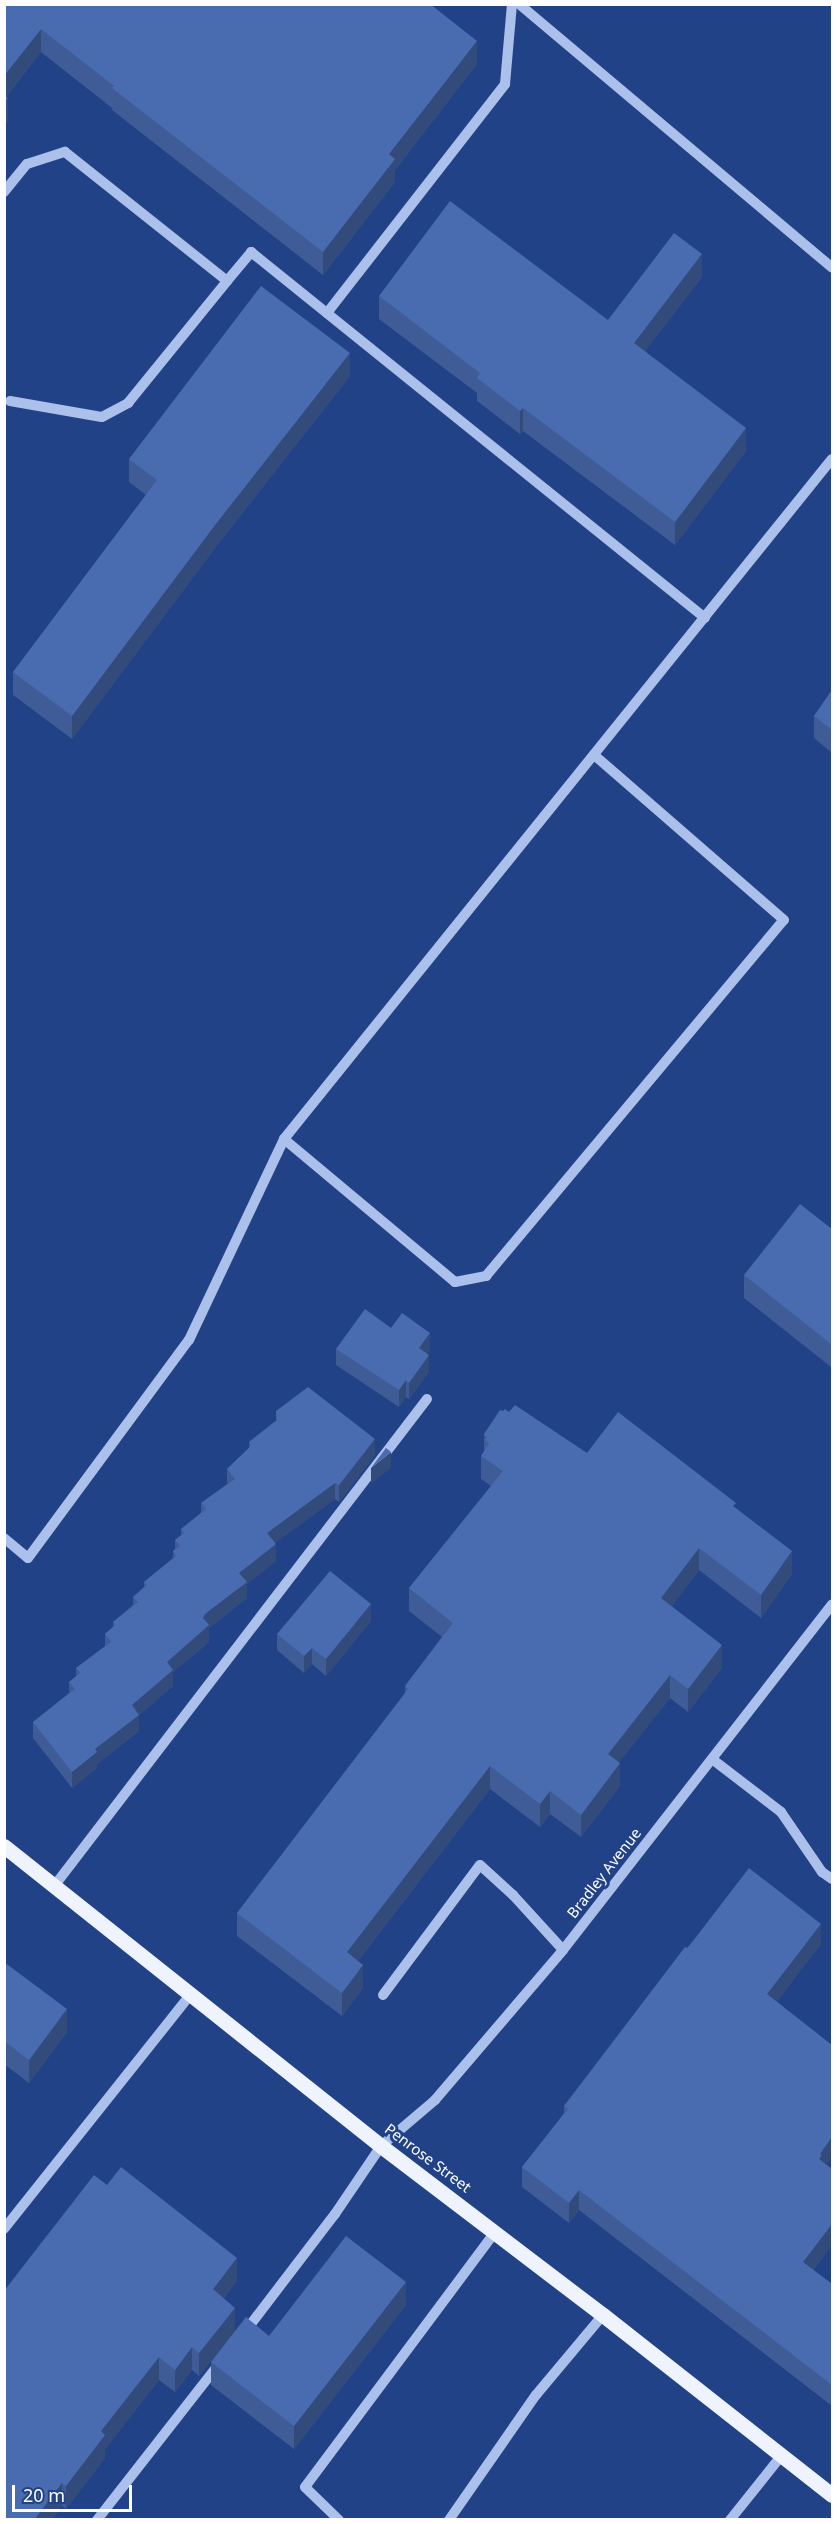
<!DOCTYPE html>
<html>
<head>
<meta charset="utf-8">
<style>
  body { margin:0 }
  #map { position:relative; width:837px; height:2524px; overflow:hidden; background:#214287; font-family:"Noto Sans",sans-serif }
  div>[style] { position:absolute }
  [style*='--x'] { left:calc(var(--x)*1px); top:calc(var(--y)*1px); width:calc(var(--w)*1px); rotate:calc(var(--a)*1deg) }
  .minor>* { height:10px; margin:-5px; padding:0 5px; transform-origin:5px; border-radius:5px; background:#abc0ea }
  .major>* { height:15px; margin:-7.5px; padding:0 7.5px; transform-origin:7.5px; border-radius:7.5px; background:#eff3fe }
  .wall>* { inset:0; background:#3f5c97 }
  .shaded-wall>* { inset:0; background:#334b7b }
  .building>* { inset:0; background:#496bb0 }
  span { translate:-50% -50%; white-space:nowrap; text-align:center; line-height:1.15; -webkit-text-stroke:6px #214287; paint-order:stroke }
  .street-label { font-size:15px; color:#fff }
  .frame { position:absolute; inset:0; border:6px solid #fff; pointer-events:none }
  .scale { position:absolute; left:12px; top:2485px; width:120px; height:27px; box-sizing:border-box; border:3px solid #fff; border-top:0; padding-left:8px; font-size:18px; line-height:21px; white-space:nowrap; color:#fff; -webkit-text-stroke:4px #214287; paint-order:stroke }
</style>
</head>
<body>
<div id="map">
  <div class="minor">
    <div style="--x:519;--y:4;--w:409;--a:40.1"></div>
    <div style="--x:4;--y:192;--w:36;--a:-51"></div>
    <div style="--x:27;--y:164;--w:40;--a:-18"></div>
    <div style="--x:65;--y:152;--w:207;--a:38.5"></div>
    <div style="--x:227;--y:281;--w:38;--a:-50"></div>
    <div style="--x:251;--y:252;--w:583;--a:38.87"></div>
    <div style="--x:327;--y:313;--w:290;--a:-52.1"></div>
    <div style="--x:505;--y:84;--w:80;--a:-85"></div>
    <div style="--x:10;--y:401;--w:93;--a:9.9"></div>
    <div style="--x:102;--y:417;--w:30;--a:-28"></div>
    <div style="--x:128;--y:403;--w:157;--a:-50.9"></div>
    <div style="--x:284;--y:1139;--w:223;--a:39.9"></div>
    <div style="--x:455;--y:1282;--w:32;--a:-11"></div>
    <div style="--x:486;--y:1276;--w:464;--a:-50.1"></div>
    <div style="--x:784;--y:920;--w:252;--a:-139"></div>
    <div style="--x:4;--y:1538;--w:31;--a:40"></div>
    <div style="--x:28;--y:1558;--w:271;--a:-53.6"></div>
    <div style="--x:189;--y:1340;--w:222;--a:-64.7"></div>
    <div style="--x:284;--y:1139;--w:873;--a:-51.14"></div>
    <div style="--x:712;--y:1759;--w:87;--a:37.5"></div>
    <div style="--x:781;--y:1812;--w:73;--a:55.7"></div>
    <div style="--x:822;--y:1872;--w:12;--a:35"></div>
    <div style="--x:55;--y:1885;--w:612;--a:-52.57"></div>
    <div style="--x:383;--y:1995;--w:162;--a:-53.3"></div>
    <div style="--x:480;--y:1865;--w:45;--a:42.3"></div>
    <div style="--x:513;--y:1895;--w:74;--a:47.7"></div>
    <div style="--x:4;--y:2229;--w:300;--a:-51.5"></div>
    <div style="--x:244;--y:2333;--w:150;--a:-52.6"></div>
    <div style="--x:335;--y:2214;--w:82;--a:-55.9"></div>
    <div style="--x:381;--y:2146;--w:71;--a:-40.4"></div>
    <div style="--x:435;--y:2100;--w:197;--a:-49.5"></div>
    <div style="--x:563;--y:1950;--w:438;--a:-52.1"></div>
    <div style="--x:97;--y:2520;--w:198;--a:-52"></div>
    <div style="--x:339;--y:2520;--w:47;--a:-135.9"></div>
    <div style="--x:305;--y:2487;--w:318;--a:-53.3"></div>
    <div style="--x:449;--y:2520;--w:152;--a:-55.2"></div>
    <div style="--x:536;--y:2395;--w:104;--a:-50.1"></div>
    <div style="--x:730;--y:2520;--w:82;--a:-51.4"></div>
  </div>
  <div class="major">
    <div style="--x:4;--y:1846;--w:482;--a:38.5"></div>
    <div style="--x:381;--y:2146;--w:279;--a:37.3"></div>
    <div style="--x:603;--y:2315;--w:291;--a:38.2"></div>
  </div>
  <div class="wall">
    <div style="clip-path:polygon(4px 4px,477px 64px,395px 170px,395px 182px,323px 275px,112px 110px,112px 108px,41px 52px,6px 97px,8px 121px,4px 126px)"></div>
    <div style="clip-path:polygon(702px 277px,645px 351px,746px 451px,675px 545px,523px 431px,520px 434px,477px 401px,477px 393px,379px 319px,379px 296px,608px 320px)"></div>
    <div style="clip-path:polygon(350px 376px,215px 548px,72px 739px,13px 695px,13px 672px,146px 495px,129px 482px,129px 459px)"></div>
    <div style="clip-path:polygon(832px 690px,832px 753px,814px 738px,814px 716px)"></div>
    <div style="clip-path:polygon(832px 1229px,832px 1365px,831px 1367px,744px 1298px,744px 1275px)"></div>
    <div style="clip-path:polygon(391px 1328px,430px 1350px,427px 1353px,429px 1372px,409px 1399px,406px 1397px,399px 1407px,336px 1365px,336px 1349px)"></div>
    <div style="clip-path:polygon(276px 1411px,375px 1455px,339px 1502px,335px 1499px,275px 1543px,276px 1561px,247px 1584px,247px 1598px,209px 1628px,209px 1642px,173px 1672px,173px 1686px,139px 1715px,139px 1731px,97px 1764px,97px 1768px,72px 1788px,33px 1738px,33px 1722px,69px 1693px,69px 1682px,76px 1677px,76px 1668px,105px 1646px,105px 1634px,113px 1628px,113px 1622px,133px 1605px,133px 1597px,144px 1587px,144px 1582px,173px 1558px,173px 1551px,175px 1549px,175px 1540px,181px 1535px,181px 1529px,201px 1513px,201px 1503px,227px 1484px,227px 1469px,249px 1448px,249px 1442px,276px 1421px)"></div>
    <div style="clip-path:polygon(503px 1411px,509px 1412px,587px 1453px,736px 1508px,792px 1574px,761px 1618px,699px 1570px,672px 1606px,722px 1668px,688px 1712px,670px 1698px,619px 1762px,620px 1786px,581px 1837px,550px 1814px,540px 1827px,490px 1789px,358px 1961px,363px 1988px,342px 2016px,237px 1936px,237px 1913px,405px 1694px,405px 1686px,442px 1637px,409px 1611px,409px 1588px,491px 1486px,481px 1479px,481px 1456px,484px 1452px,484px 1434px)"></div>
    <div style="clip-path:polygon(371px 1621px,326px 1676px,312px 1664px,304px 1673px,277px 1650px,277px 1634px)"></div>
    <div style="clip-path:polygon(821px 1944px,777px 2001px,827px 2165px,832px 2169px,832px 2245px,813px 2270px,832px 2284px,832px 2406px,579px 2210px,569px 2223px,522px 2187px,522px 2167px,564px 2113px,564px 2106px,687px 1948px)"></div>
    <div style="clip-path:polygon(4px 1962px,67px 2032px,29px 2083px,4px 2064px)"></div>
    <div style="clip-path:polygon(107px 2185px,237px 2281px,224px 2298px,235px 2331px,199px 2376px,192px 2370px,175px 2392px,159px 2380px,105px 2449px,105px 2458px,66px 2509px,62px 2506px,52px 2520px,4px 2520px)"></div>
    <div style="clip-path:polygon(406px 2305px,294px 2449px,211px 2385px,211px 2362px,269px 2336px)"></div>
  </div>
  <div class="shaded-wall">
    <div style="clip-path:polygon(41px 29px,41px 52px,4px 99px,4px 76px)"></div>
    <div style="clip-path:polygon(477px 41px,477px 64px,395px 170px,395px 182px,323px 275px,323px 252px,389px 154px)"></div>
    <div style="clip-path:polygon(8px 98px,8px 121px,4px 126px,4px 103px)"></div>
    <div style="clip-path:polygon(702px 254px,702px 277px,634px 366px,634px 343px)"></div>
    <div style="clip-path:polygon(350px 353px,350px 376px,215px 548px,72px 739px,72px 716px,215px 525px)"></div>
    <div style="clip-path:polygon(523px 408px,523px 431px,520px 434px,520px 411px)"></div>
    <div style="clip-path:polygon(746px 428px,746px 451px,675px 545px,675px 522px)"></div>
    <div style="clip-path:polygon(430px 1333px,430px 1350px,419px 1364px,419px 1348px)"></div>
    <div style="clip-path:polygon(832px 1342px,832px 1365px,831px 1367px,831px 1344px)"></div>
    <div style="clip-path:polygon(429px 1355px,429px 1372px,409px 1399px,409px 1383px)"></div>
    <div style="clip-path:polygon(406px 1380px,406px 1397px,399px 1407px,399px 1390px)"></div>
    <div style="clip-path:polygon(375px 1439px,375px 1455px,339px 1502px,339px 1485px)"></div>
    <div style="clip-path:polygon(391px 1452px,391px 1468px,371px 1484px,371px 1468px)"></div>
    <div style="clip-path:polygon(335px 1483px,335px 1499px,267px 1549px,267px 1533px)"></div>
    <div style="clip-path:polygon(276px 1544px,276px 1561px,247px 1584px,247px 1598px,209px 1628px,209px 1642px,173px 1672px,173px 1686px,139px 1715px,139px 1731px,97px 1764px,97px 1768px,72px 1788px,72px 1772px,95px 1749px,239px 1573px)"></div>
    <div style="clip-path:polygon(699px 1548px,699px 1570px,661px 1621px,661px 1598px)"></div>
    <div style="clip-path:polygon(792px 1551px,792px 1574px,761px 1618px,761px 1595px)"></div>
    <div style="clip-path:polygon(371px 1604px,371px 1621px,326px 1676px,326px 1659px)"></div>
    <div style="clip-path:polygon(722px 1645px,722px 1668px,688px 1712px,688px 1689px)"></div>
    <div style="clip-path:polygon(312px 1648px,312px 1664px,304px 1673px,304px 1656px)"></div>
    <div style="clip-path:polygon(670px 1675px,670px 1698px,608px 1776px,608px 1754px)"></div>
    <div style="clip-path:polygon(620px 1763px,620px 1786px,581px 1837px,581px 1815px)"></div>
    <div style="clip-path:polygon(490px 1766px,490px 1789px,347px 1975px,347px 1952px)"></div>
    <div style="clip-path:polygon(550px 1791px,550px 1814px,540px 1827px,540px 1804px)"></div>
    <div style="clip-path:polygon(821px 1924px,821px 1944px,767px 2014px,767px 1994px)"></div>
    <div style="clip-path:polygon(363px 1965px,363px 1988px,342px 2016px,342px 1993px)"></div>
    <div style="clip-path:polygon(67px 2009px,67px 2032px,29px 2083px,29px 2060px)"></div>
    <div style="clip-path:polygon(832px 2137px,832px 2157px,822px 2171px,819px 2179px,820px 2154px)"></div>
    <div style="clip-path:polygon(579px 2190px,579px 2210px,569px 2223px,569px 2203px)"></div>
    <div style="clip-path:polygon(832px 2224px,832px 2245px,803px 2282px,803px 2262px)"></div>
    <div style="clip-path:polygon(237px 2258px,237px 2281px,213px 2312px,213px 2289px)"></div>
    <div style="clip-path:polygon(406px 2282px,406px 2305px,294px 2449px,294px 2426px)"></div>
    <div style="clip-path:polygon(235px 2308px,235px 2331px,199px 2376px,199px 2353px)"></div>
    <div style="clip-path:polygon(192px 2347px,192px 2370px,175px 2392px,175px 2370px)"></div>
    <div style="clip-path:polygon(159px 2357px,159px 2380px,105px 2449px,105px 2458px,66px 2509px,66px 2486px,101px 2431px)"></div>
    <div style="clip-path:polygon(62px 2483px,62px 2506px,52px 2520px,34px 2520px)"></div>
  </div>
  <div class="building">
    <div style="clip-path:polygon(4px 4px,430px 4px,477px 41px,389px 154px,395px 159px,323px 252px,112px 88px,114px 86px,41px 29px,4px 76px)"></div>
    <div style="clip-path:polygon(4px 95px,8px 98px,4px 103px)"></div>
    <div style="clip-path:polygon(450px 201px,608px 320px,674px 233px,702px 254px,634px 343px,746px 428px,675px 522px,523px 408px,520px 411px,477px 378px,480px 373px,379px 296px)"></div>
    <div style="clip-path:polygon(261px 286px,350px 353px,215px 525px,72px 716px,13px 672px,157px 480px,129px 459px)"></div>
    <div style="clip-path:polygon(832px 690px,832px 730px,814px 716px)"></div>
    <div style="clip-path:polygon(800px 1204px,832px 1229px,832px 1342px,831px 1344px,744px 1275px)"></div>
    <div style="clip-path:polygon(365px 1309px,391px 1328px,402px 1313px,430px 1333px,419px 1348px,429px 1355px,409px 1383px,406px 1380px,399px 1390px,336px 1349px)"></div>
    <div style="clip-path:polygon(308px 1387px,375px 1439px,339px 1485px,335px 1483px,267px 1533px,276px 1544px,239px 1573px,247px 1582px,205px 1614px,203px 1618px,209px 1625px,167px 1662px,173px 1670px,132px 1705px,139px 1715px,95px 1749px,97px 1752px,72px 1772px,33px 1722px,75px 1689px,69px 1682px,80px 1673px,76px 1668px,111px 1642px,105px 1634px,115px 1625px,113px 1622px,138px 1602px,133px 1597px,147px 1585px,144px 1582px,176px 1556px,173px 1551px,180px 1546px,175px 1540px,184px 1533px,181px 1529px,206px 1509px,201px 1503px,235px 1479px,227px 1469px,251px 1446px,249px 1442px,277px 1420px,276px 1411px)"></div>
    <div style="clip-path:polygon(515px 1405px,587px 1453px,618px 1412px,736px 1503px,733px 1506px,792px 1551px,761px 1595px,699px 1548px,661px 1598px,722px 1645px,688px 1689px,670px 1675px,608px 1754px,620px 1763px,581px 1815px,550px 1791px,540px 1804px,490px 1766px,347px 1952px,363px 1965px,342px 1993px,237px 1913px,408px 1689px,405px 1686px,453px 1623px,409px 1588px,503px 1471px,481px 1456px,489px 1443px,485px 1440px,487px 1437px,484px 1434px,500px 1410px,503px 1411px,505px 1409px,509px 1412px)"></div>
    <div style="clip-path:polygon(386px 1448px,391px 1452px,371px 1468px)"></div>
    <div style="clip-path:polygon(330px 1571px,371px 1604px,326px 1659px,312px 1648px,304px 1656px,277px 1634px)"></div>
    <div style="clip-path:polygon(749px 1868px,821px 1924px,767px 1994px,832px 2045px,832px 2137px,820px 2154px,822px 2155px,819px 2159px,832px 2169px,832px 2224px,803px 2262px,832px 2284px,832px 2385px,579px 2190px,569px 2203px,522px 2167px,568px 2109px,564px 2106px,685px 1947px,687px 1948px,693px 1941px)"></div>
    <div style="clip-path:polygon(4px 1962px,67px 2009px,29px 2060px,4px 2041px)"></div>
    <div style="clip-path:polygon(121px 2167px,237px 2258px,213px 2289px,235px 2308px,199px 2353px,192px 2347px,175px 2370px,159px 2357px,101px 2431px,105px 2435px,66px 2486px,62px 2483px,34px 2520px,4px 2520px,4px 2291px,94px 2175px,107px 2185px)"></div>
    <div style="clip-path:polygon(346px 2236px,406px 2282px,294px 2426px,211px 2362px,246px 2317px,269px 2336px)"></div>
  </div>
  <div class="street-label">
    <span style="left:604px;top:1873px;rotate:-52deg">Bradley Avenue</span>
    <span style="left:428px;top:2158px;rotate:37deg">Penrose Street</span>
  </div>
  <div class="frame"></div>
  <div class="scale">20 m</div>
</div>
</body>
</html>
